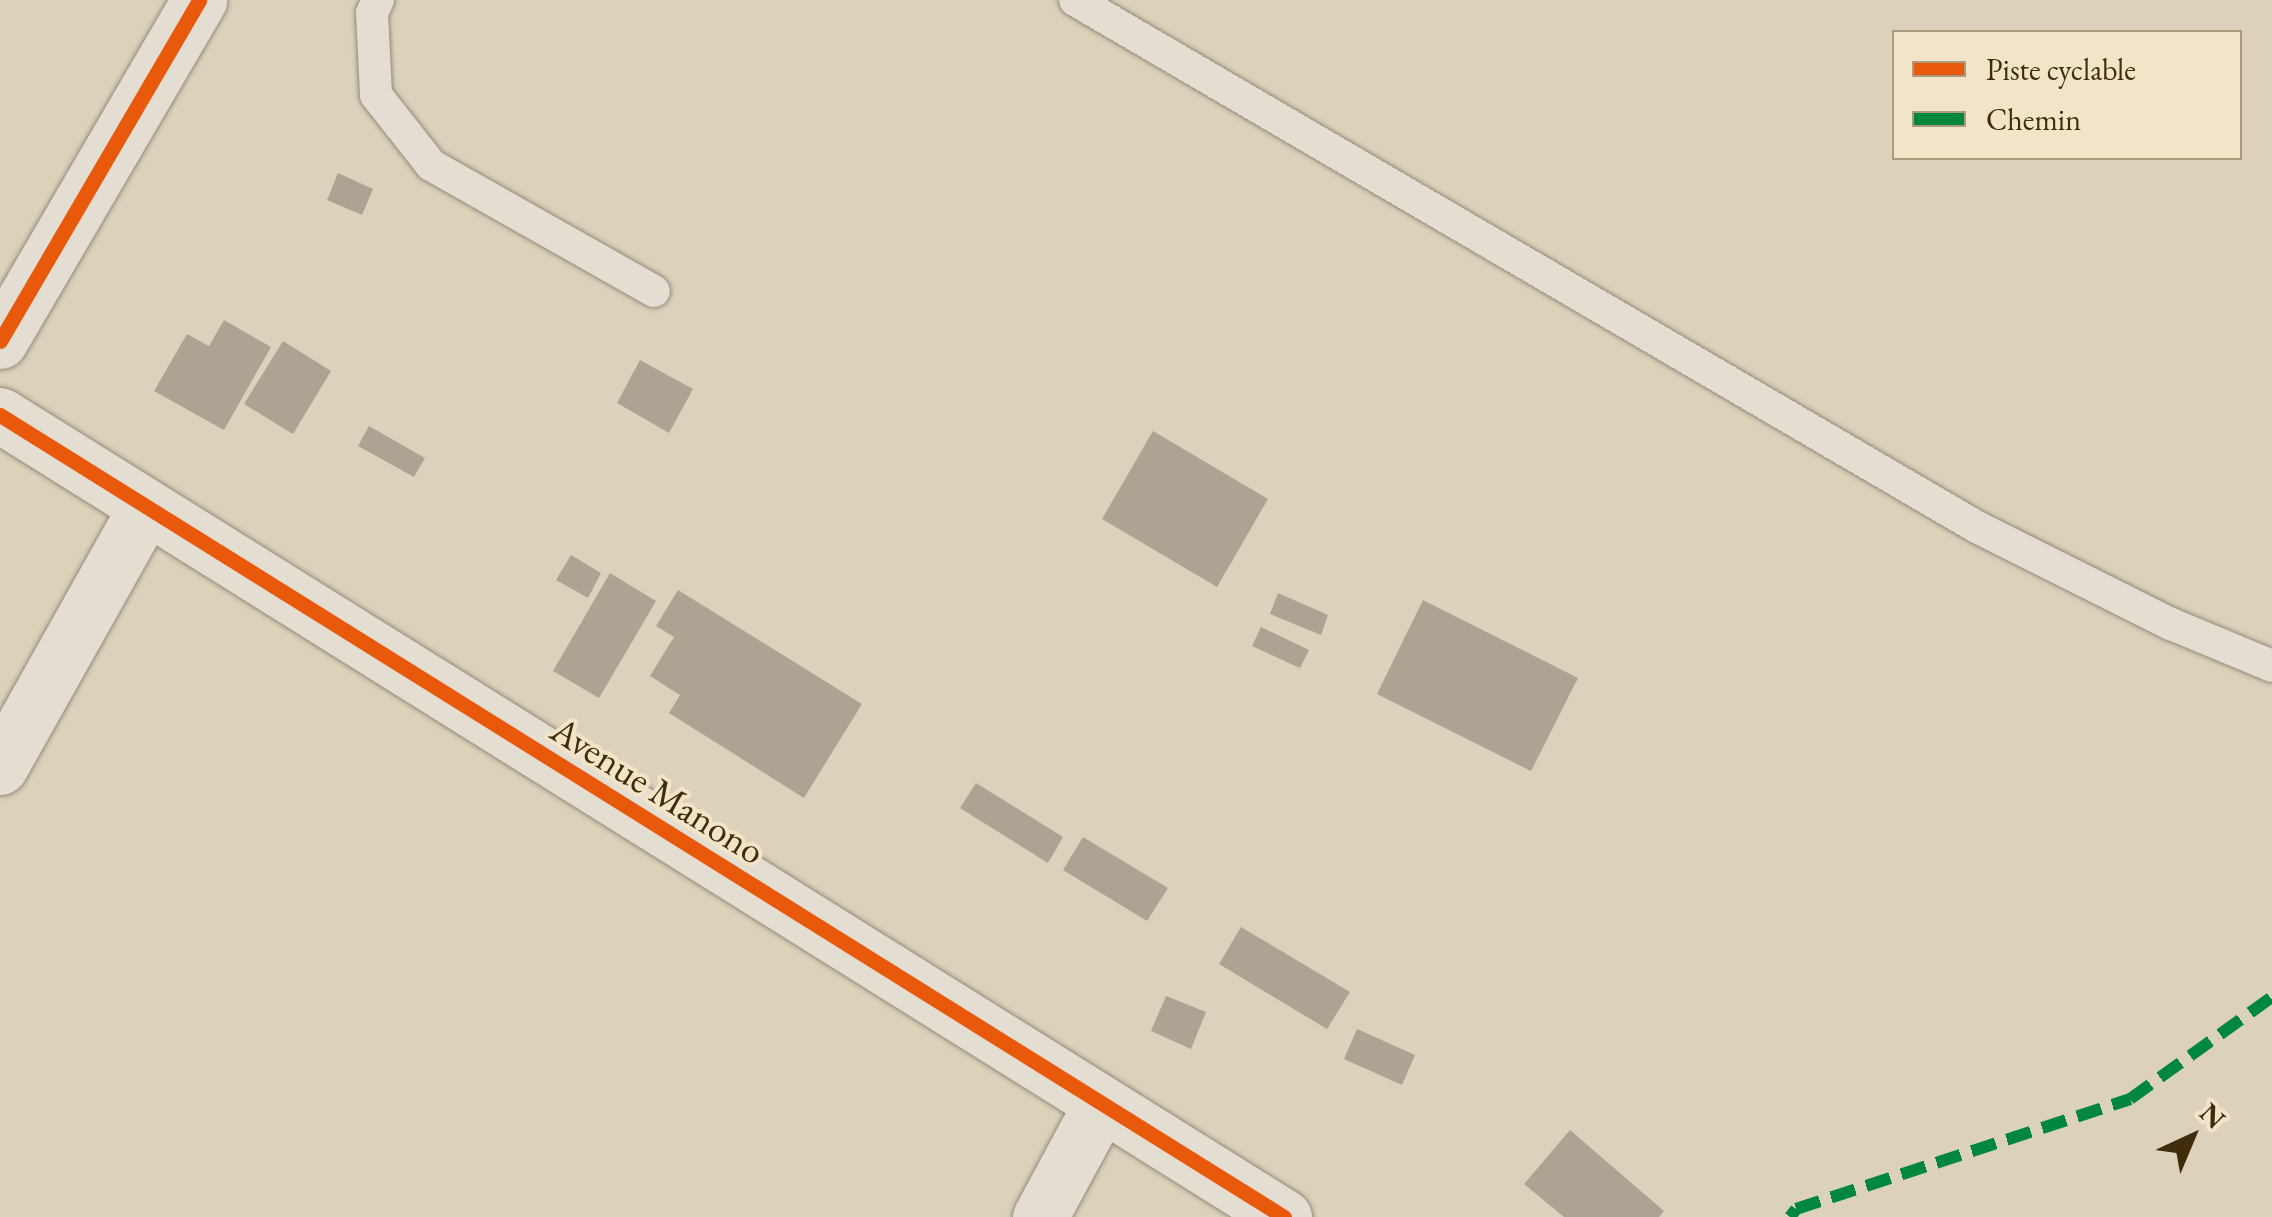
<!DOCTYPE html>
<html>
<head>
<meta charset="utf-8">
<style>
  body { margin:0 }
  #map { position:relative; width:2272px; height:1217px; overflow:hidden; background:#dcd1ba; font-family:"EB Garamond",serif }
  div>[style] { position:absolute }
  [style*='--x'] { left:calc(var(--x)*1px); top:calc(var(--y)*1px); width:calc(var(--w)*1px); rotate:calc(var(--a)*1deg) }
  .building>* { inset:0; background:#ada392 }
  .roads { filter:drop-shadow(0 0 2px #938b7a) drop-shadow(0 0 2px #938b7a) }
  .service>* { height:32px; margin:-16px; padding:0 16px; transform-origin:16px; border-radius:16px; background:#e3ddd2 }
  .minor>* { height:55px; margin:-27.5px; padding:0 27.5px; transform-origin:27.5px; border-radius:27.5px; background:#e3ddd2 }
  .quiet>* { height:12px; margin-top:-6px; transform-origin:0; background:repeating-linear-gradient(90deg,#00873e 0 25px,transparent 0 37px) }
  .cycleway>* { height:15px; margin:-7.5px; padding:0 7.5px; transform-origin:7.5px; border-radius:7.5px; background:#e8590c }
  span { translate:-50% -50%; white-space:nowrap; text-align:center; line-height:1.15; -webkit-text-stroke:8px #f2e4c8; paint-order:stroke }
  .street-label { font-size:38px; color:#402b0a }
  .legend { position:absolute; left:1892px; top:30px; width:350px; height:130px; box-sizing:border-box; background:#f2e4c8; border:2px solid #ab9a7c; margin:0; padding:12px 18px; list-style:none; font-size:30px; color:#402b0a }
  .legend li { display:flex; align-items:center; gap:20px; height:50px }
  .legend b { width:50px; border:2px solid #ab9a7c }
  .north { position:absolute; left:2142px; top:1087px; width:100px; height:100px; -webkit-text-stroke:8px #f2e4c8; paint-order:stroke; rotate:44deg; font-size:28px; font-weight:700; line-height:40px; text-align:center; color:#402b0a }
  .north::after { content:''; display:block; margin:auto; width:35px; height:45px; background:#402b0a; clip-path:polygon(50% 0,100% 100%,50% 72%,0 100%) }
</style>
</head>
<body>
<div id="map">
  <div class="building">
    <div style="clip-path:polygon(338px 173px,373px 189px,362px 215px,327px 200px)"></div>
    <div style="clip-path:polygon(224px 320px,271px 347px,224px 430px,154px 391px,187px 334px,209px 346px)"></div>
    <div style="clip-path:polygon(283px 341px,331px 371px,293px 434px,244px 404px)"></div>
    <div style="clip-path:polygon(640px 360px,693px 389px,669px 433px,617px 403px)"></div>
    <div style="clip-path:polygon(369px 426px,425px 458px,414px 477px,358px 446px)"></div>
    <div style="clip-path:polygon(1153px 431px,1268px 499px,1217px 587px,1102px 519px)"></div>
    <div style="clip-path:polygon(571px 555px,601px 573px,588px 598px,556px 580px)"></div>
    <div style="clip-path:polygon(610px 573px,656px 601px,599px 698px,553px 671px)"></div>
    <div style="clip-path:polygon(678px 590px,862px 704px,804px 798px,669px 713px,680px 695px,650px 676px,674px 637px,656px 626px)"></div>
    <div style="clip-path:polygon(1278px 593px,1328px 615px,1321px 635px,1270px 614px)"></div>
    <div style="clip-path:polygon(1423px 600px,1578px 678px,1531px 771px,1377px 694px)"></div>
    <div style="clip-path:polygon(1261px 627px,1309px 650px,1300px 668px,1252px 646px)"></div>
    <div style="clip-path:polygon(976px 783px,1063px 837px,1048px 863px,960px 808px)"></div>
    <div style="clip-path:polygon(1083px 837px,1168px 888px,1147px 921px,1063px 870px)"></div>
    <div style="clip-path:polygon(1241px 927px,1350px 992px,1327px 1029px,1219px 964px)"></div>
    <div style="clip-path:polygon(1166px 996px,1206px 1012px,1191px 1049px,1151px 1031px)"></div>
    <div style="clip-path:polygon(1357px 1029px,1415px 1055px,1402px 1085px,1344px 1059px)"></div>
    <div style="clip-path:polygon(1570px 1130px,1664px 1211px,1659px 1217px,1564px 1217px,1524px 1184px)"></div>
  </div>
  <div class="roads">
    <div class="service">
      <div style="--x:378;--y:0;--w:14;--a:115"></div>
      <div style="--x:372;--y:13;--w:82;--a:87.2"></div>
      <div style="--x:376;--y:95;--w:89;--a:51.8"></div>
      <div style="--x:431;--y:165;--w:256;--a:29.5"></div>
      <div style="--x:1075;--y:0;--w:1045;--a:30.3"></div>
      <div style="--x:1977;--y:527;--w:217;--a:26.6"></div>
      <div style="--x:2171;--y:624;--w:109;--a:22.6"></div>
    </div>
    <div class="minor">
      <div style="--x:0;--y:341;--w:395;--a:-59.7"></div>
      <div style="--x:0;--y:415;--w:1514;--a:31.99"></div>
      <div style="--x:0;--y:767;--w:296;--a:-60.7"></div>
      <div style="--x:1040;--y:1217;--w:126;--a:-61.6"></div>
    </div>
  </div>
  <div class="quiet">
    <div style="--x:1790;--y:1217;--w:10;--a:-53"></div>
    <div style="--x:1796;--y:1209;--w:352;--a:-18.2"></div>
    <div style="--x:2130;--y:1099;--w:175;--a:-35.7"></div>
  </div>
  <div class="cycleway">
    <div style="--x:0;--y:341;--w:395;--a:-59.7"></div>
    <div style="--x:0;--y:415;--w:1514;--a:31.99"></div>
  </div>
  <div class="street-label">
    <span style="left:658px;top:790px;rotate:32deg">Avenue Manono</span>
  </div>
  <ul class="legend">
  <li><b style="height:12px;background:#e8590c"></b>Piste cyclable</li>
  <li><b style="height:12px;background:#00873e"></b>Chemin</li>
  </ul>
  <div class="north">N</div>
</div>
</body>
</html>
